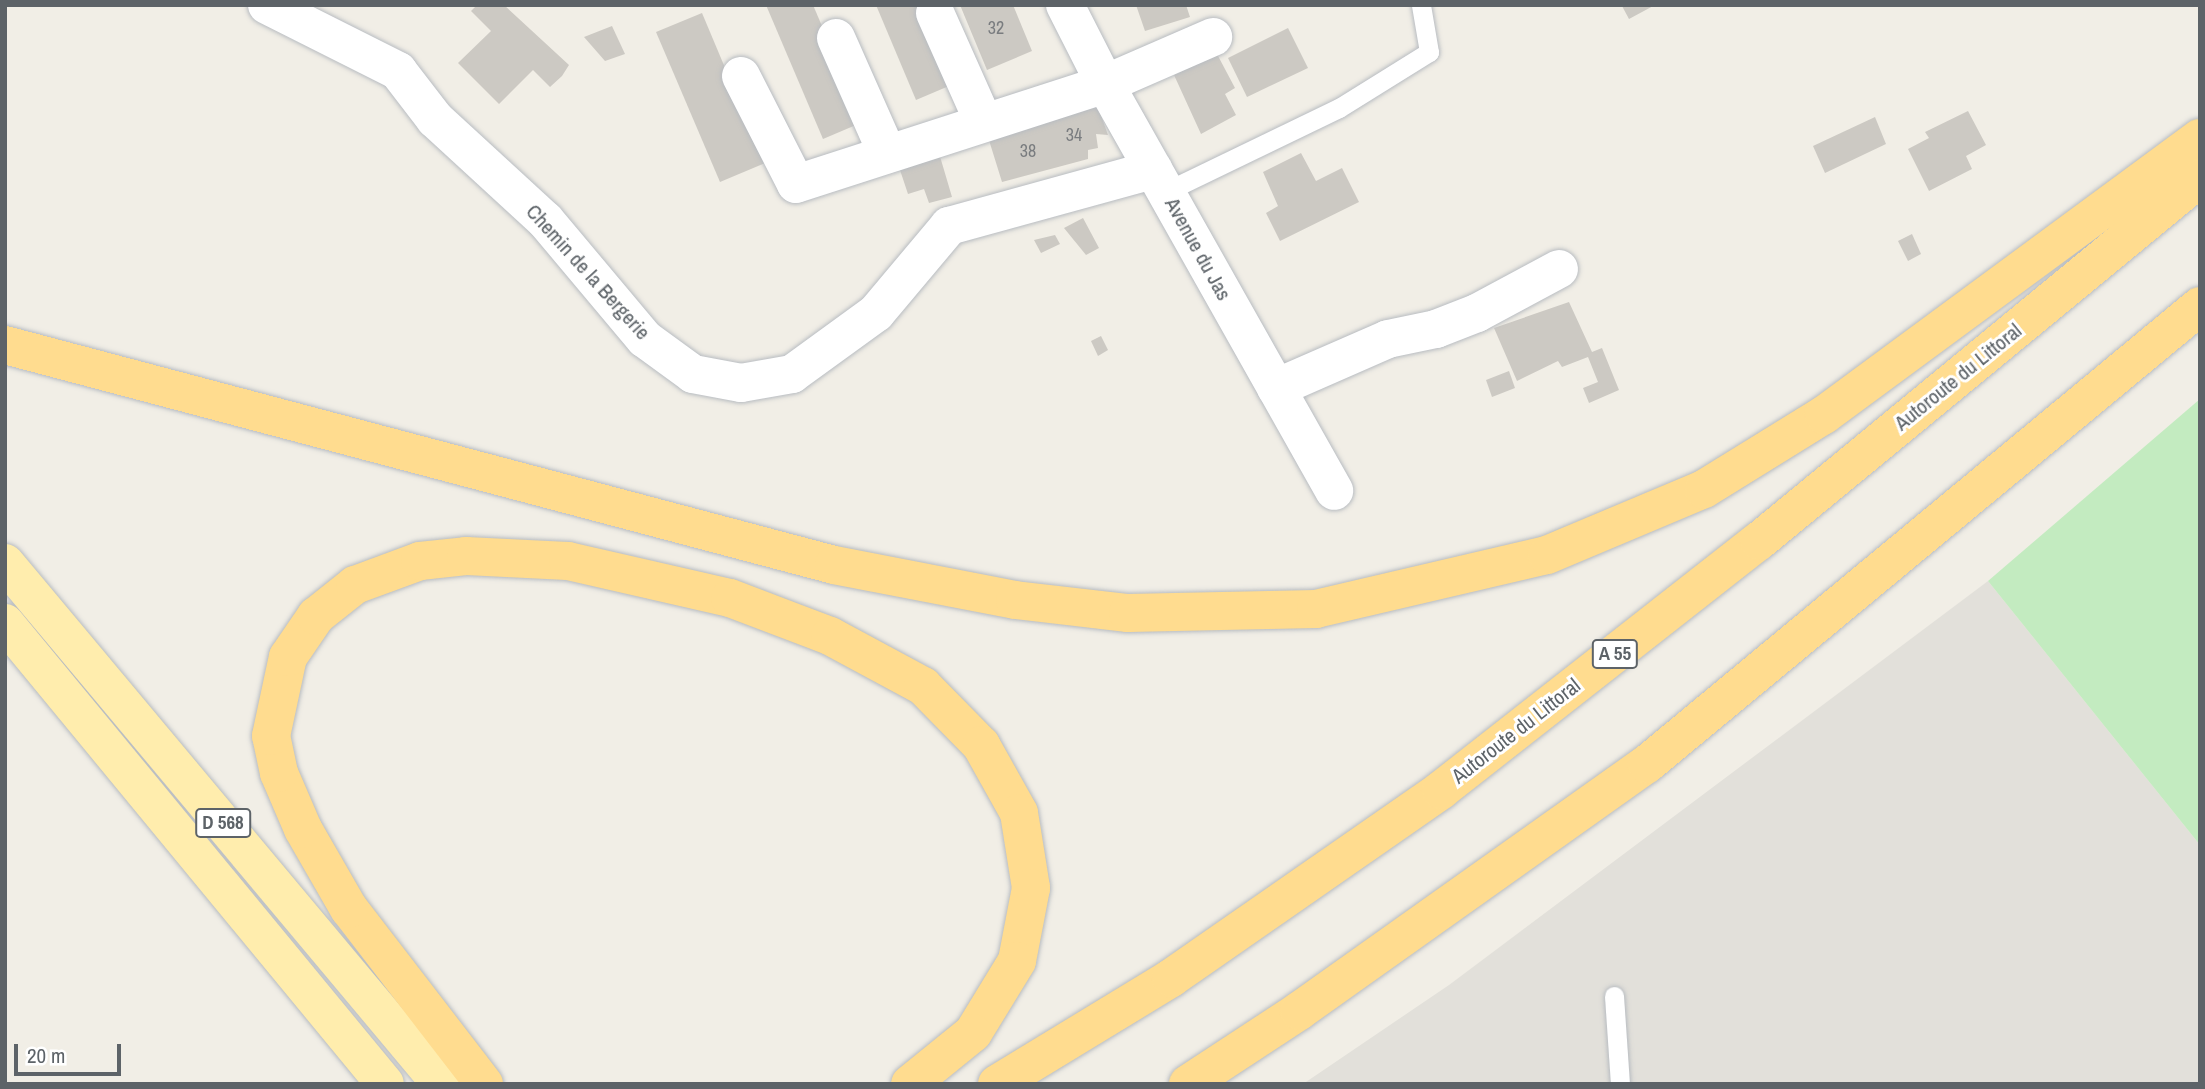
<!DOCTYPE html>
<html>
<head>
<meta charset="utf-8">
<style>
  body { margin:0 }
  #map { position:relative; width:2205px; height:1089px; overflow:hidden; background:#f1eee6; font-family:"Archivo Narrow",sans-serif }
  div>[style] { position:absolute }
  [style*='--x'] { left:calc(var(--x)*1px); top:calc(var(--y)*1px); width:calc(var(--w)*1px); rotate:calc(var(--a)*1deg) }
  .industrial>* { inset:0; background:#e2e0da }
  .green>* { inset:0; background:#c3ebc0 }
  .building>* { inset:0; background:#ccc9c3 }
  .roads { filter:drop-shadow(0 0 2px #b8bcc1) drop-shadow(0 0 2px #b8bcc1) }
  .service>* { height:19px; margin:-9.5px; padding:0 9.5px; transform-origin:9.5px; border-radius:9.5px; background:#fff }
  .minor>* { height:38px; margin:-19px; padding:0 19px; transform-origin:19px; border-radius:19px; background:#fff }
  .primary>* { height:38px; margin:-19px; padding:0 19px; transform-origin:19px; border-radius:19px; background:#ffedad }
  .motorway>* { height:38px; margin:-19px; padding:0 19px; transform-origin:19px; border-radius:19px; background:#ffdc8f }
  span { translate:-50% -50%; white-space:nowrap; text-align:center; line-height:1.15; -webkit-text-stroke:6px #fff; paint-order:stroke }
  .number-label { font-size:18px; color:#797c7f }
  .number-label span { -webkit-text-stroke-width:0 }
  .shield-label span { padding:2px 5px; background:#fff; border:2px solid; border-radius:5px; -webkit-text-stroke-width:0 }
  .shield-label { font-size:19px; color:#5d6368; font-weight:700 }
  .street-label { font-size:21px; color:#5d6368 }
  .frame { position:absolute; inset:0; border:7px solid #5d6368; pointer-events:none }
  .scale { position:absolute; left:14px; top:1044px; width:107px; height:32px; box-sizing:border-box; border:4px solid #5d6368; border-top:0; padding-left:9px; font-size:21px; line-height:24px; white-space:nowrap; color:#5d6368; -webkit-text-stroke:5px #fff; paint-order:stroke }
</style>
</head>
<body>
<div id="map">
  <div class="industrial">
    <div style="clip-path:polygon(1988px 581px,2200px 845px,2200px 1084px,1303px 1084px,1449px 985px)"></div>
  </div>
  <div class="green">
    <div style="clip-path:polygon(2200px 399px,2200px 845px,1988px 581px)"></div>
  </div>
  <div class="building">
    <div style="clip-path:polygon(477px 5px,504px 5px,569px 65px,562px 76px,550px 87px,533px 70px,499px 104px,458px 63px,491px 31px,471px 11px)"></div>
    <div style="clip-path:polygon(766px 5px,813px 5px,863px 122px,823px 139px)"></div>
    <div style="clip-path:polygon(876px 5px,923px 5px,956px 83px,916px 100px)"></div>
    <div style="clip-path:polygon(960px 5px,1013px 5px,1032px 51px,987px 70px)"></div>
    <div style="clip-path:polygon(1136px 5px,1186px 5px,1190px 17px,1145px 31px)"></div>
    <div style="clip-path:polygon(1616px 5px,1655px 5px,1629px 19px,1622px 6px)"></div>
    <div style="clip-path:polygon(702px 13px,765px 163px,720px 182px,656px 32px)"></div>
    <div style="clip-path:polygon(612px 26px,625px 54px,605px 61px,584px 37px)"></div>
    <div style="clip-path:polygon(1288px 28px,1308px 68px,1247px 97px,1228px 58px)"></div>
    <div style="clip-path:polygon(1217px 54px,1235px 88px,1225px 94px,1236px 115px,1201px 134px,1174px 75px)"></div>
    <div style="clip-path:polygon(1097px 104px,1108px 135px,1096px 134px,1098px 148px,1088px 150px,1088px 159px,1002px 182px,988px 137px)"></div>
    <div style="clip-path:polygon(1968px 111px,1986px 145px,1966px 156px,1972px 169px,1929px 191px,1908px 149px,1929px 138px,1925px 132px)"></div>
    <div style="clip-path:polygon(1875px 117px,1886px 144px,1825px 173px,1813px 146px)"></div>
    <div style="clip-path:polygon(939px 153px,952px 197px,929px 203px,924px 189px,908px 194px,899px 167px)"></div>
    <div style="clip-path:polygon(1301px 153px,1316px 181px,1342px 168px,1359px 202px,1280px 241px,1266px 213px,1278px 206px,1263px 172px)"></div>
    <div style="clip-path:polygon(1083px 218px,1099px 248px,1086px 255px,1064px 228px)"></div>
    <div style="clip-path:polygon(1912px 234px,1921px 254px,1908px 261px,1898px 241px)"></div>
    <div style="clip-path:polygon(1055px 235px,1060px 244px,1041px 253px,1034px 240px)"></div>
    <div style="clip-path:polygon(1569px 302px,1592px 352px,1602px 348px,1619px 390px,1589px 403px,1583px 388px,1598px 382px,1588px 357px,1562px 367px,1558px 361px,1517px 381px,1494px 328px)"></div>
    <div style="clip-path:polygon(1101px 336px,1108px 350px,1098px 356px,1091px 341px)"></div>
    <div style="clip-path:polygon(1509px 371px,1515px 388px,1492px 397px,1486px 380px)"></div>
  </div>
  <div class="roads">
    <div class="service">
      <div style="--x:1165;--y:192;--w:193;--a:-25.8"></div>
      <div style="--x:1339;--y:108;--w:106;--a:-31.9"></div>
      <div style="--x:1429;--y:52;--w:48;--a:-99.7"></div>
      <div style="--x:1614;--y:996;--w:88;--a:86.1"></div>
    </div>
    <div class="minor">
      <div style="--x:267;--y:5;--w:147;--a:26.7"></div>
      <div style="--x:398;--y:71;--w:61;--a:52.4"></div>
      <div style="--x:435;--y:119;--w:149;--a:42.6"></div>
      <div style="--x:545;--y:220;--w:155;--a:50"></div>
      <div style="--x:645;--y:339;--w:59;--a:36.1"></div>
      <div style="--x:693;--y:374;--w:49;--a:10.6"></div>
      <div style="--x:741;--y:383;--w:52;--a:-10"></div>
      <div style="--x:792;--y:374;--w:104;--a:-36"></div>
      <div style="--x:876;--y:313;--w:114;--a:-50"></div>
      <div style="--x:949;--y:226;--w:212;--a:-15.4"></div>
      <div style="--x:1065;--y:5;--w:89;--a:63.1"></div>
      <div style="--x:1105;--y:84;--w:467;--a:60.6"></div>
      <div style="--x:935;--y:13;--w:118;--a:66"></div>
      <div style="--x:836;--y:38;--w:126;--a:66.1"></div>
      <div style="--x:741;--y:76;--w:121;--a:63"></div>
      <div style="--x:796;--y:184;--w:325;--a:-17.9"></div>
      <div style="--x:1105;--y:84;--w:118;--a:-23.5"></div>
      <div style="--x:1276;--y:388;--w:122;--a:-23.6"></div>
      <div style="--x:1388;--y:339;--w:49;--a:-11.8"></div>
      <div style="--x:1436;--y:329;--w:44;--a:-21.3"></div>
      <div style="--x:1477;--y:313;--w:93;--a:-28.2"></div>
    </div>
    <div class="primary">
      <div style="--x:5;--y:563;--w:679;--a:50.08"></div>
      <div style="--x:5;--y:623;--w:597;--a:50.5"></div>
    </div>
    <div class="motorway">
      <div style="--x:5;--y:345;--w:858;--a:14.86"></div>
      <div style="--x:834;--y:565;--w:184;--a:10.9"></div>
      <div style="--x:1015;--y:600;--w:114;--a:6.6"></div>
      <div style="--x:1128;--y:613;--w:188;--a:-1.2"></div>
      <div style="--x:1316;--y:609;--w:237;--a:-13.2"></div>
      <div style="--x:1547;--y:555;--w:170;--a:-22.8"></div>
      <div style="--x:1704;--y:489;--w:141;--a:-31.7"></div>
      <div style="--x:1824;--y:415;--w:467;--a:-36.4"></div>
      <div style="--x:484;--y:1084;--w:221;--a:-127.6"></div>
      <div style="--x:349;--y:909;--w:92;--a:-119.9"></div>
      <div style="--x:303;--y:829;--w:61;--a:-113.2"></div>
      <div style="--x:279;--y:773;--w:38;--a:-102"></div>
      <div style="--x:271;--y:736;--w:81;--a:-77.9"></div>
      <div style="--x:288;--y:657;--w:50;--a:-55.7"></div>
      <div style="--x:316;--y:616;--w:50;--a:-38.5"></div>
      <div style="--x:355;--y:585;--w:69;--a:-20.3"></div>
      <div style="--x:420;--y:561;--w:46;--a:-6.2"></div>
      <div style="--x:466;--y:556;--w:102;--a:2.8"></div>
      <div style="--x:568;--y:561;--w:166;--a:12.9"></div>
      <div style="--x:730;--y:598;--w:107;--a:20.8"></div>
      <div style="--x:830;--y:636;--w:106;--a:28.3"></div>
      <div style="--x:923;--y:686;--w:83;--a:45.5"></div>
      <div style="--x:981;--y:745;--w:78;--a:60.8"></div>
      <div style="--x:1019;--y:813;--w:76;--a:80.9"></div>
      <div style="--x:1031;--y:888;--w:74;--a:100.9"></div>
      <div style="--x:1017;--y:961;--w:84;--a:121.4"></div>
      <div style="--x:973;--y:1033;--w:81;--a:141"></div>
      <div style="--x:997;--y:1084;--w:204;--a:-31.3"></div>
      <div style="--x:1171;--y:978;--w:329;--a:-34.8"></div>
      <div style="--x:1441;--y:790;--w:404;--a:-38.1"></div>
      <div style="--x:1759;--y:541;--w:571;--a:-39.46"></div>
      <div style="--x:1188;--y:1084;--w:133;--a:-33.3"></div>
      <div style="--x:1299;--y:1011;--w:427;--a:-35.4"></div>
      <div style="--x:1647;--y:764;--w:718;--a:-39.63"></div>
    </div>
  </div>
  <div class="number-label">
    <span style="left:996px;top:28px">32</span>
    <span style="left:1074px;top:135px">34</span>
    <span style="left:1028px;top:151px">38</span>
  </div>
  <div class="shield-label">
    <span style="left:1615px;top:654px">A 55</span>
    <span style="left:223px;top:823px">D 568</span>
  </div>
  <div class="street-label">
    <span style="left:1198px;top:249px;rotate:61deg">Avenue du Jas</span>
    <span style="left:588px;top:272px;rotate:48deg">Chemin de la Bergerie</span>
    <span style="left:1958px;top:377px;rotate:-39deg">Autoroute du Littoral</span>
    <span style="left:1516px;top:731px;rotate:-38deg">Autoroute du Littoral</span>
  </div>
  <div class="frame"></div>
  <div class="scale">20 m</div>
</div>
</body>
</html>
